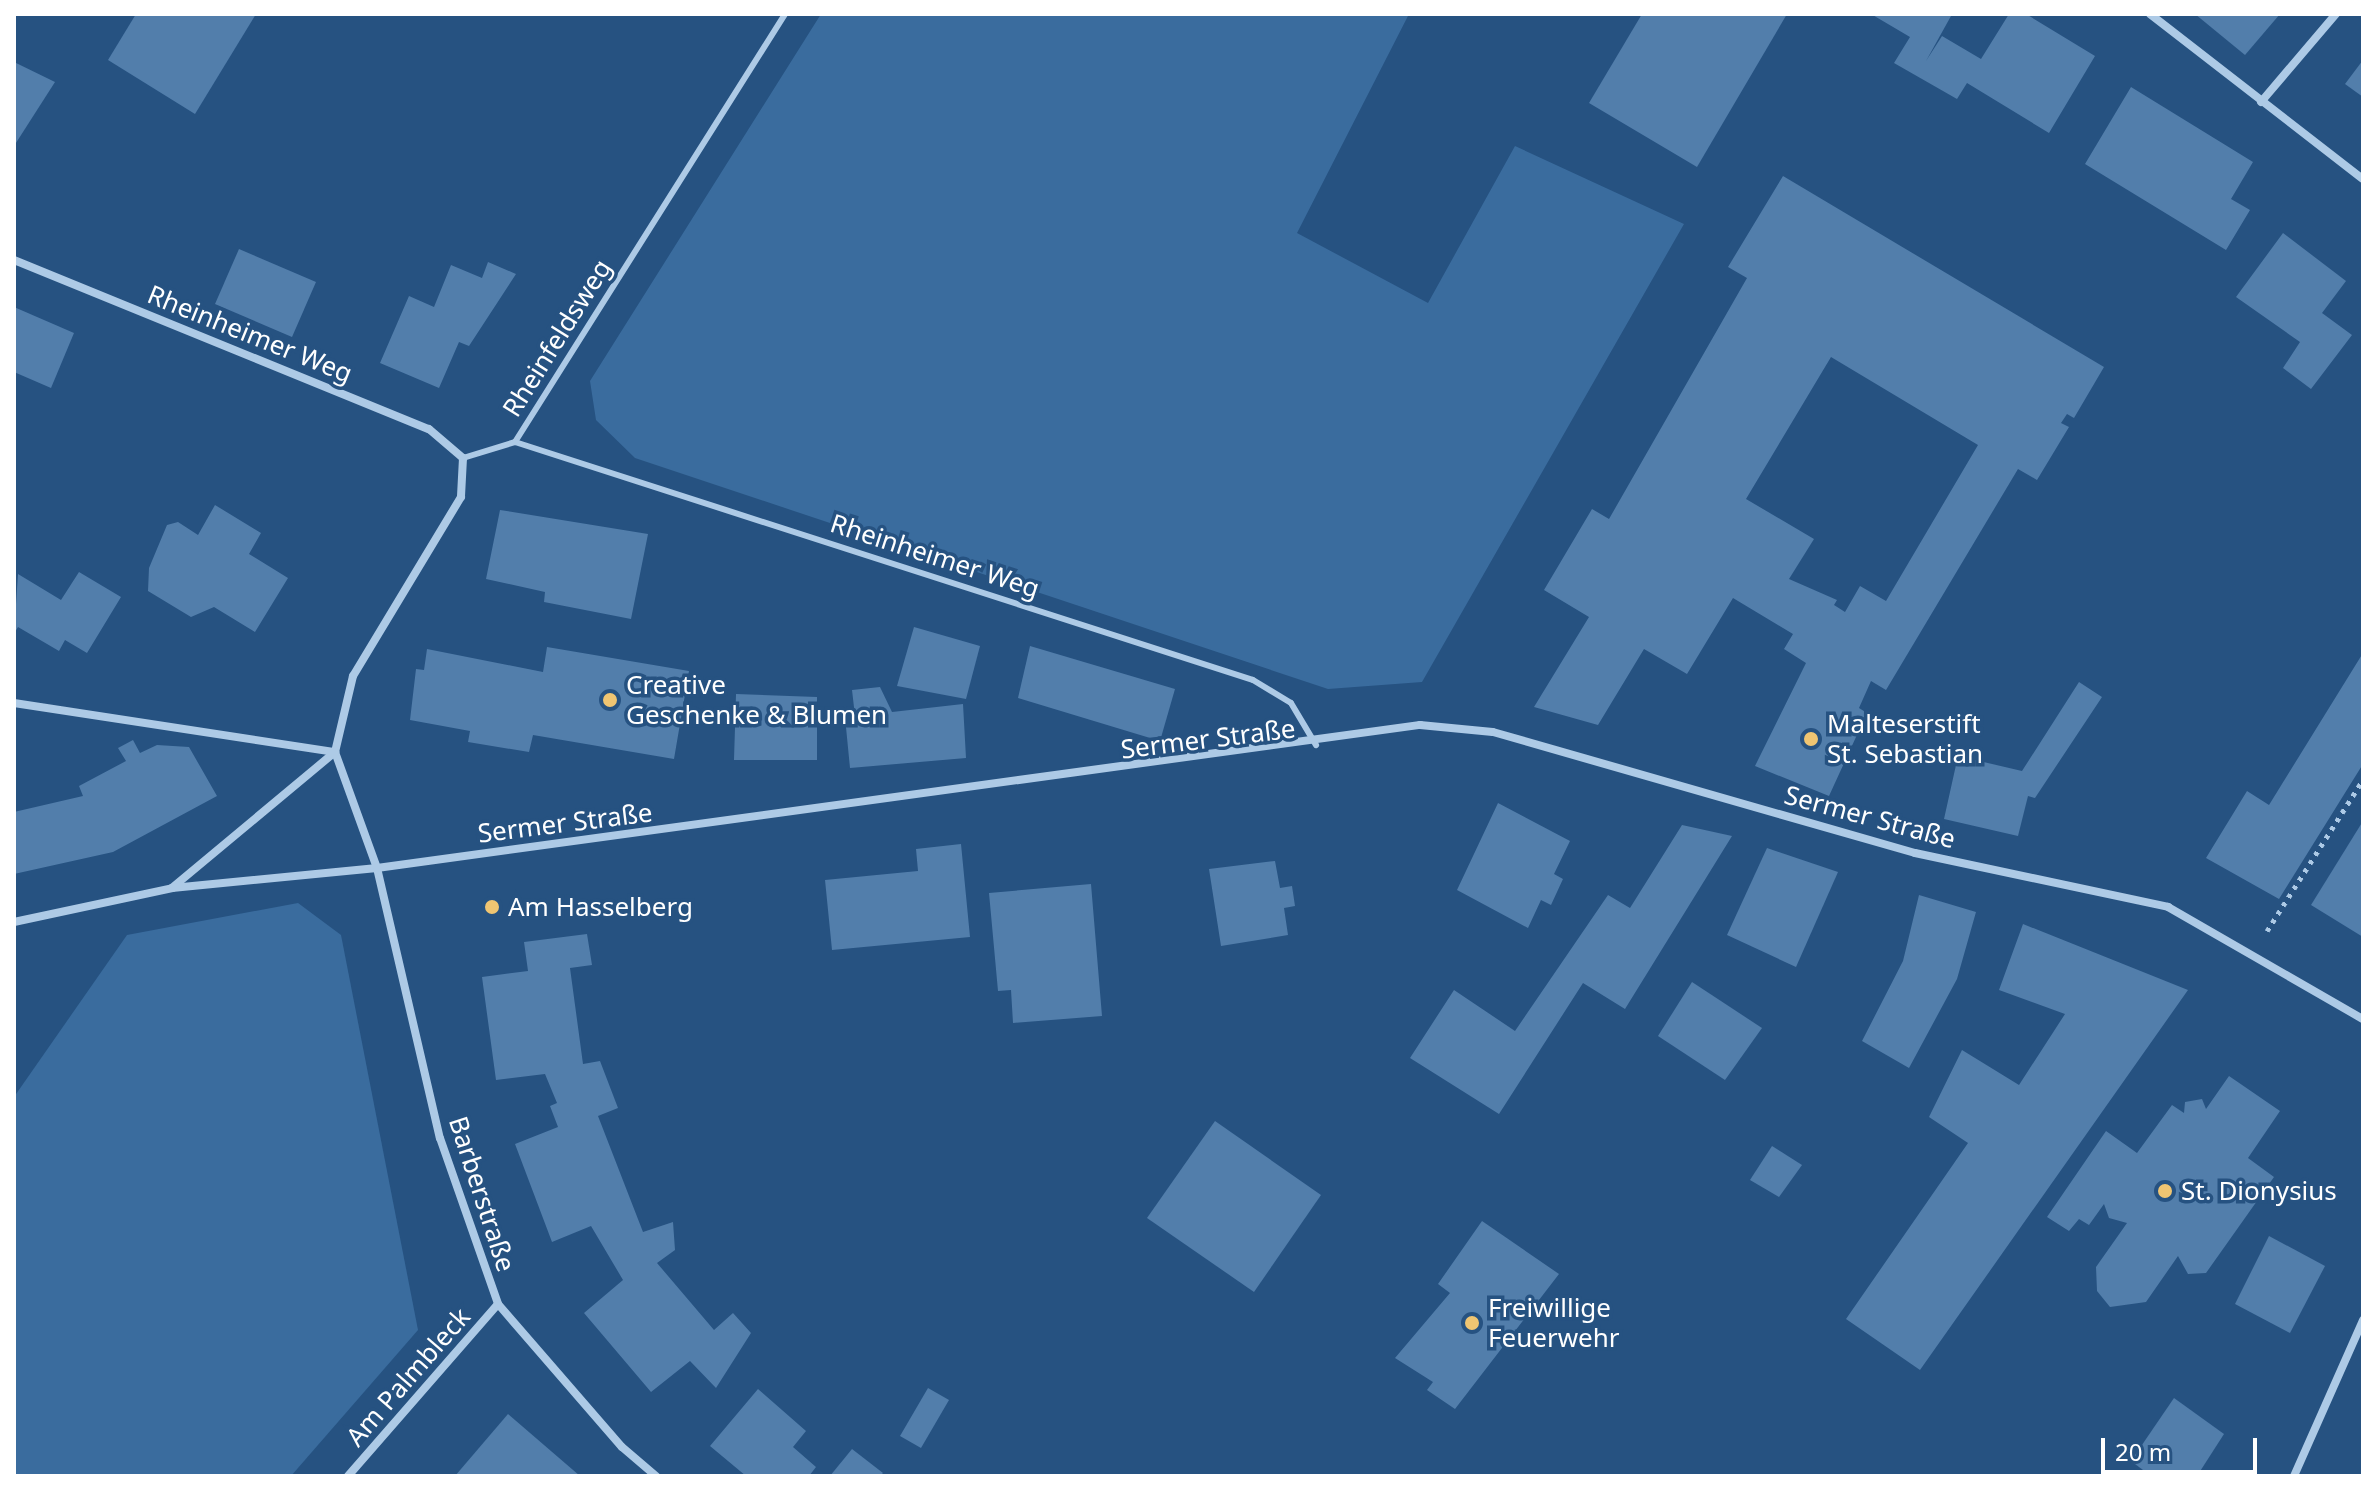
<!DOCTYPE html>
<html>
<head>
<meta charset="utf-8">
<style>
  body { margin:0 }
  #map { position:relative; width:2377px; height:1490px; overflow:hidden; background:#265281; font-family:"Noto Sans",sans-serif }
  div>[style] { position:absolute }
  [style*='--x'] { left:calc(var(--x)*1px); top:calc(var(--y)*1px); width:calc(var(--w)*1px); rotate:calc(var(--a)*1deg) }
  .green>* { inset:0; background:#3a6c9e }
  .building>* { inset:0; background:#527eab }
  .path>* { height:5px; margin-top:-2.5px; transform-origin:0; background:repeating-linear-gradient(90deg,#adcae6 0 4px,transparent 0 10px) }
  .service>* { height:6px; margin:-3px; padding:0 3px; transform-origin:3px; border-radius:3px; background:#adcae6 }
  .minor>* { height:8px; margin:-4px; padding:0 4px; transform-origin:4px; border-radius:4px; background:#adcae6 }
  .dots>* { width:22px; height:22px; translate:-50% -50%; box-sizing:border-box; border:4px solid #265281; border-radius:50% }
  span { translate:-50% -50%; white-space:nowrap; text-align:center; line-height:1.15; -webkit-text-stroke:7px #265281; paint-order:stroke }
  .street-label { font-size:26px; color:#fff }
  .poi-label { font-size:26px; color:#fff }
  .left { translate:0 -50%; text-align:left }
  .frame { position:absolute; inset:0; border:16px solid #fff; pointer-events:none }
  .scale { position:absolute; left:2101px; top:1438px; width:156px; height:36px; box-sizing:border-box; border:4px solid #fff; border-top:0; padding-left:10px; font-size:24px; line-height:28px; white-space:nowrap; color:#fff; -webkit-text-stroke:6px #265281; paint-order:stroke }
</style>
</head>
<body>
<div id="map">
  <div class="green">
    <div style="clip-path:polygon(821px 14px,1409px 14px,1297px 233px,1428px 303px,1515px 146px,1684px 224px,1422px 682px,1328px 689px,635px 458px,596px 420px,590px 381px)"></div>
    <div style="clip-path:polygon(298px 903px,341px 935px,418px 1330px,291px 1476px,14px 1476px,14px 1097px,127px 935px)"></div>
  </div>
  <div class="building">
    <div style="clip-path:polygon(136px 14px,256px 14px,195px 114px,108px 60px)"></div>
    <div style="clip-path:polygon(1642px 14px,1787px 14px,1697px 167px,1589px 103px)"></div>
    <div style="clip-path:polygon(1871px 14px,1951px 16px,1926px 61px,1942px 36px,1981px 59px,2009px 14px,2026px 14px,2095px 56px,2049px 133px,1967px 83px,1957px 99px,1894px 63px,1910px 37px)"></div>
    <div style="clip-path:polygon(2195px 14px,2280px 14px,2245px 55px)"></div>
    <div style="clip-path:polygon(2363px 60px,2363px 97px,2345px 84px)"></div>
    <div style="clip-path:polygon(14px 62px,55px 82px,14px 146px)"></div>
    <div style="clip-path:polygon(2131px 87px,2253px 162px,2231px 199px,2250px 210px,2226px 250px,2085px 164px)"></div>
    <div style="clip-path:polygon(evenodd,1783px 176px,2104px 367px,2074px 418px,2067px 414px,2061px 423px,2069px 427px,2037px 480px,2018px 469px,1886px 690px,1871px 681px,1859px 708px,1867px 713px,1829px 796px,1755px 766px,1806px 663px,1784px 649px,1793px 634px,1733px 598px,1687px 674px,1644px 649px,1598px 725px,1534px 707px,1589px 617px,1544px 590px,1592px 509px,1609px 519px,1747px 278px,1728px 267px,1783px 176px,1831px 357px,1978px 445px,1886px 601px,1860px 586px,1845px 612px,1834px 605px,1837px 600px,1789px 579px,1814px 539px,1746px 499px,1831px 357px)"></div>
    <div style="clip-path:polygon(2283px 233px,2346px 281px,2322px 313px,2352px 335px,2311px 389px,2283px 368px,2300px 342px,2236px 297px)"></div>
    <div style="clip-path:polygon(239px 249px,316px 282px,292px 337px,215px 304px)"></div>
    <div style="clip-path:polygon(488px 262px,516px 274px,469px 346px,459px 342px,439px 388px,380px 363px,409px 296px,434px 307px,451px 265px,482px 278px)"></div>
    <div style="clip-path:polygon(14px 307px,74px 333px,51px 388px,14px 372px)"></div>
    <div style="clip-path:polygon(215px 505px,261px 533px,249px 554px,288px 578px,255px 632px,214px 607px,191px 617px,148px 591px,149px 568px,167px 525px,178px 522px,198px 535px)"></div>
    <div style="clip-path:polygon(500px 510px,648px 534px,631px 619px,544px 602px,545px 592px,486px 579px)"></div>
    <div style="clip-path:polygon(79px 572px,121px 597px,87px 653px,65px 640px,59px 651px,18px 627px,14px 634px,18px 574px,61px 600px)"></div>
    <div style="clip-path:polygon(914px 627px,980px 646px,966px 699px,897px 686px)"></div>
    <div style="clip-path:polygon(1030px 646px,1175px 689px,1160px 741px,1018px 698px)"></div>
    <div style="clip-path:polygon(547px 647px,689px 671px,674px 759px,533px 735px,529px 752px,468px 742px,470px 731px,410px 720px,416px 669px,424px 670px,427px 649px,543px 672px)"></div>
    <div style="clip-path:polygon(2363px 653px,2363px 764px,2279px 899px,2206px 858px,2247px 791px,2269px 805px)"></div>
    <div style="clip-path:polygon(2079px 682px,2102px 697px,2035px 798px,2028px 796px,2018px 836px,1944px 819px,1958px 756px,2022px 771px)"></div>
    <div style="clip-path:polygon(880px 687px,892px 712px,963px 704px,966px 758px,850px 768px,845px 717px,855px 716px,852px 690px)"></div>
    <div style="clip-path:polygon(736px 694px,817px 697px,817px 760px,734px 760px)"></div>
    <div style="clip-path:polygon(133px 740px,140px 753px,157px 745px,189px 747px,217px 796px,113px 852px,14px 874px,14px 812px,83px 796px,79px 786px,126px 761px,118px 748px)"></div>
    <div style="clip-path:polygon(1498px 803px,1570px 841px,1554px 874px,1563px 879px,1551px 905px,1541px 900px,1528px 928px,1457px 890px)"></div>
    <div style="clip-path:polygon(2363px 821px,2363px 937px,2311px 905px)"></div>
    <div style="clip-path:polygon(1682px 825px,1732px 836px,1625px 1009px,1583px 983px,1499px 1114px,1410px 1058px,1454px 990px,1515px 1031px,1608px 895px,1630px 908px)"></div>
    <div style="clip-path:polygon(961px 844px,970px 937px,832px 950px,825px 880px,918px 871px,916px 849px)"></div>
    <div style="clip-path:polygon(1767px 848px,1838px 872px,1796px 967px,1727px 935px)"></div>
    <div style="clip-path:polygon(1275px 861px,1280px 888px,1292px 886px,1295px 906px,1284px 908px,1288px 935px,1221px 946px,1209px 869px)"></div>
    <div style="clip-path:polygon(1091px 884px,1102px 1016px,1013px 1023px,1011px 990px,998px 991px,989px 893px)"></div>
    <div style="clip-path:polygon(1919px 895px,1976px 912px,1957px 979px,1909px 1068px,1862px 1041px,1903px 961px)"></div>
    <div style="clip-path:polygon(2023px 924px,2188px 990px,1920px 1370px,1846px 1319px,1968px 1143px,1929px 1117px,1962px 1050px,2019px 1085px,2065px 1014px,1999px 990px)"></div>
    <div style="clip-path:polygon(587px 934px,592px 965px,570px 968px,583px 1064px,600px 1061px,618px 1108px,598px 1116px,643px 1232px,673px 1222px,675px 1250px,657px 1263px,714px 1330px,733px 1313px,751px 1333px,716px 1388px,690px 1361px,651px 1392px,584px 1313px,623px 1280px,591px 1226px,552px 1242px,515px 1144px,558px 1127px,550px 1106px,557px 1103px,545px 1074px,496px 1080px,482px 977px,528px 971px,524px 942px)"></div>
    <div style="clip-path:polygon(1692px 982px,1762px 1028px,1725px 1080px,1658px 1036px)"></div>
    <div style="clip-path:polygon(2229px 1076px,2280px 1111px,2248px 1158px,2274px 1177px,2206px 1273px,2188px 1274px,2178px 1256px,2146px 1302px,2110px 1307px,2097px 1291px,2096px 1267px,2127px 1223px,2109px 1218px,2104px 1204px,2089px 1225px,2079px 1219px,2069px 1231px,2047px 1217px,2106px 1131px,2137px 1153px,2172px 1105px,2184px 1113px,2185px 1102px,2202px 1099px,2206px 1109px)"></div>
    <div style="clip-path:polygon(1215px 1121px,1321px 1195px,1254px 1292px,1147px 1218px)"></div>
    <div style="clip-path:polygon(1772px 1146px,1802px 1165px,1779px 1197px,1750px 1180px)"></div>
    <div style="clip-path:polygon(1482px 1221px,1559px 1274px,1455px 1409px,1427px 1390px,1433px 1382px,1395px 1358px,1450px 1293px,1438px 1284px)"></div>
    <div style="clip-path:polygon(2269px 1236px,2325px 1266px,2290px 1333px,2235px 1304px)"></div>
    <div style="clip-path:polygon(928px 1388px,949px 1400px,921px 1448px,900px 1436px)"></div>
    <div style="clip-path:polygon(758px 1389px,806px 1431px,793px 1447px,816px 1467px,809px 1476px,746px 1476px,710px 1446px)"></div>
    <div style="clip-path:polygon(2174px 1398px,2224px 1434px,2197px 1476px,2151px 1476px,2131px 1461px)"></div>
    <div style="clip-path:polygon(508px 1414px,580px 1476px,455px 1476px)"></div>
    <div style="clip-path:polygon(852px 1449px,883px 1473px,880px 1476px,830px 1476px)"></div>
  </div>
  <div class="path">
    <div style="--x:2267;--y:931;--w:179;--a:-57.6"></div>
  </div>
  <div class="service">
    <div style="--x:515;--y:442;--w:775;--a:17.87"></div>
    <div style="--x:1253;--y:680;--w:44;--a:31.2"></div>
    <div style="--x:1291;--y:703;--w:49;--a:59.2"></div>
    <div style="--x:463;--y:458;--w:54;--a:-17.1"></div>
    <div style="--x:515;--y:442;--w:506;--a:-57.75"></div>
  </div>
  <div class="minor">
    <div style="--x:2150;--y:14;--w:269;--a:37.8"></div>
    <div style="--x:2261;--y:102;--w:116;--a:-49.6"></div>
    <div style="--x:14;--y:260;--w:448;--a:22.2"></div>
    <div style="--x:429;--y:429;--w:45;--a:40.5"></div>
    <div style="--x:463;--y:458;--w:39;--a:93"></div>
    <div style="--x:461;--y:497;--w:209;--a:121.1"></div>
    <div style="--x:353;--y:676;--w:78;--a:103.3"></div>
    <div style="--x:335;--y:752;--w:123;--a:70.1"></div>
    <div style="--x:377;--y:868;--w:277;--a:76.9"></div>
    <div style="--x:440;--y:1138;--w:176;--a:70.7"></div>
    <div style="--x:498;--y:1304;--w:189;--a:49.1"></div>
    <div style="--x:622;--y:1447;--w:45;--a:40.5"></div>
    <div style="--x:14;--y:703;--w:325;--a:8.7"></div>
    <div style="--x:173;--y:887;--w:211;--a:-39.8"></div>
    <div style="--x:14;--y:922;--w:162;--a:-12.1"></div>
    <div style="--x:172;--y:888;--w:206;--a:-5.6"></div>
    <div style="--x:377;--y:868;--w:1053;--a:-7.81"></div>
    <div style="--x:1420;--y:725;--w:73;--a:5.5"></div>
    <div style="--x:1493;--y:732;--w:439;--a:16"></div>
    <div style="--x:1915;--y:853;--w:259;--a:12"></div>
    <div style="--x:2168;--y:907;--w:225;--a:29.9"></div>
    <div style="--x:348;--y:1476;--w:228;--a:-48.9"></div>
    <div style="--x:2294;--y:1476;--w:171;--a:-66.1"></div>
  </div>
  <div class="dots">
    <div style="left:610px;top:700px;background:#efc572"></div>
    <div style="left:1811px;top:739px;background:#efc572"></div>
    <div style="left:492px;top:907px;background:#efc572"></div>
    <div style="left:2165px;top:1191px;background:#efc572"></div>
    <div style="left:1472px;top:1323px;background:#efc572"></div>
  </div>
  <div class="street-label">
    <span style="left:250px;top:334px;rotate:22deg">Rheinheimer Weg</span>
    <span style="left:557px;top:338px;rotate:-58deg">Rheinfeldsweg</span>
    <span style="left:935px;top:556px;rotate:18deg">Rheinheimer Weg</span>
    <span style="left:1208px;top:739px;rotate:-7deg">Sermer Straße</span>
    <span style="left:1870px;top:817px;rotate:15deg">Sermer Straße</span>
    <span style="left:565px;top:823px;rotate:-7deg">Sermer Straße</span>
    <span style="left:482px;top:1194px;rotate:72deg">Barberstraße</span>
    <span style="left:408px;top:1377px;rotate:-49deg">Am Palmbleck</span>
  </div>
  <div class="poi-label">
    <span class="left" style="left:626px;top:700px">Creative<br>Geschenke &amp; Blumen</span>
    <span class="left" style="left:1827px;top:739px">Malteserstift<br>St. Sebastian</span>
    <span class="left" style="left:508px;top:907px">Am Hasselberg</span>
    <span class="left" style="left:2181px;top:1191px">St. Dionysius</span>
    <span class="left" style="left:1488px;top:1323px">Freiwillige<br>Feuerwehr</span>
  </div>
  <div class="frame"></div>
  <div class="scale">20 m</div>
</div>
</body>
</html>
